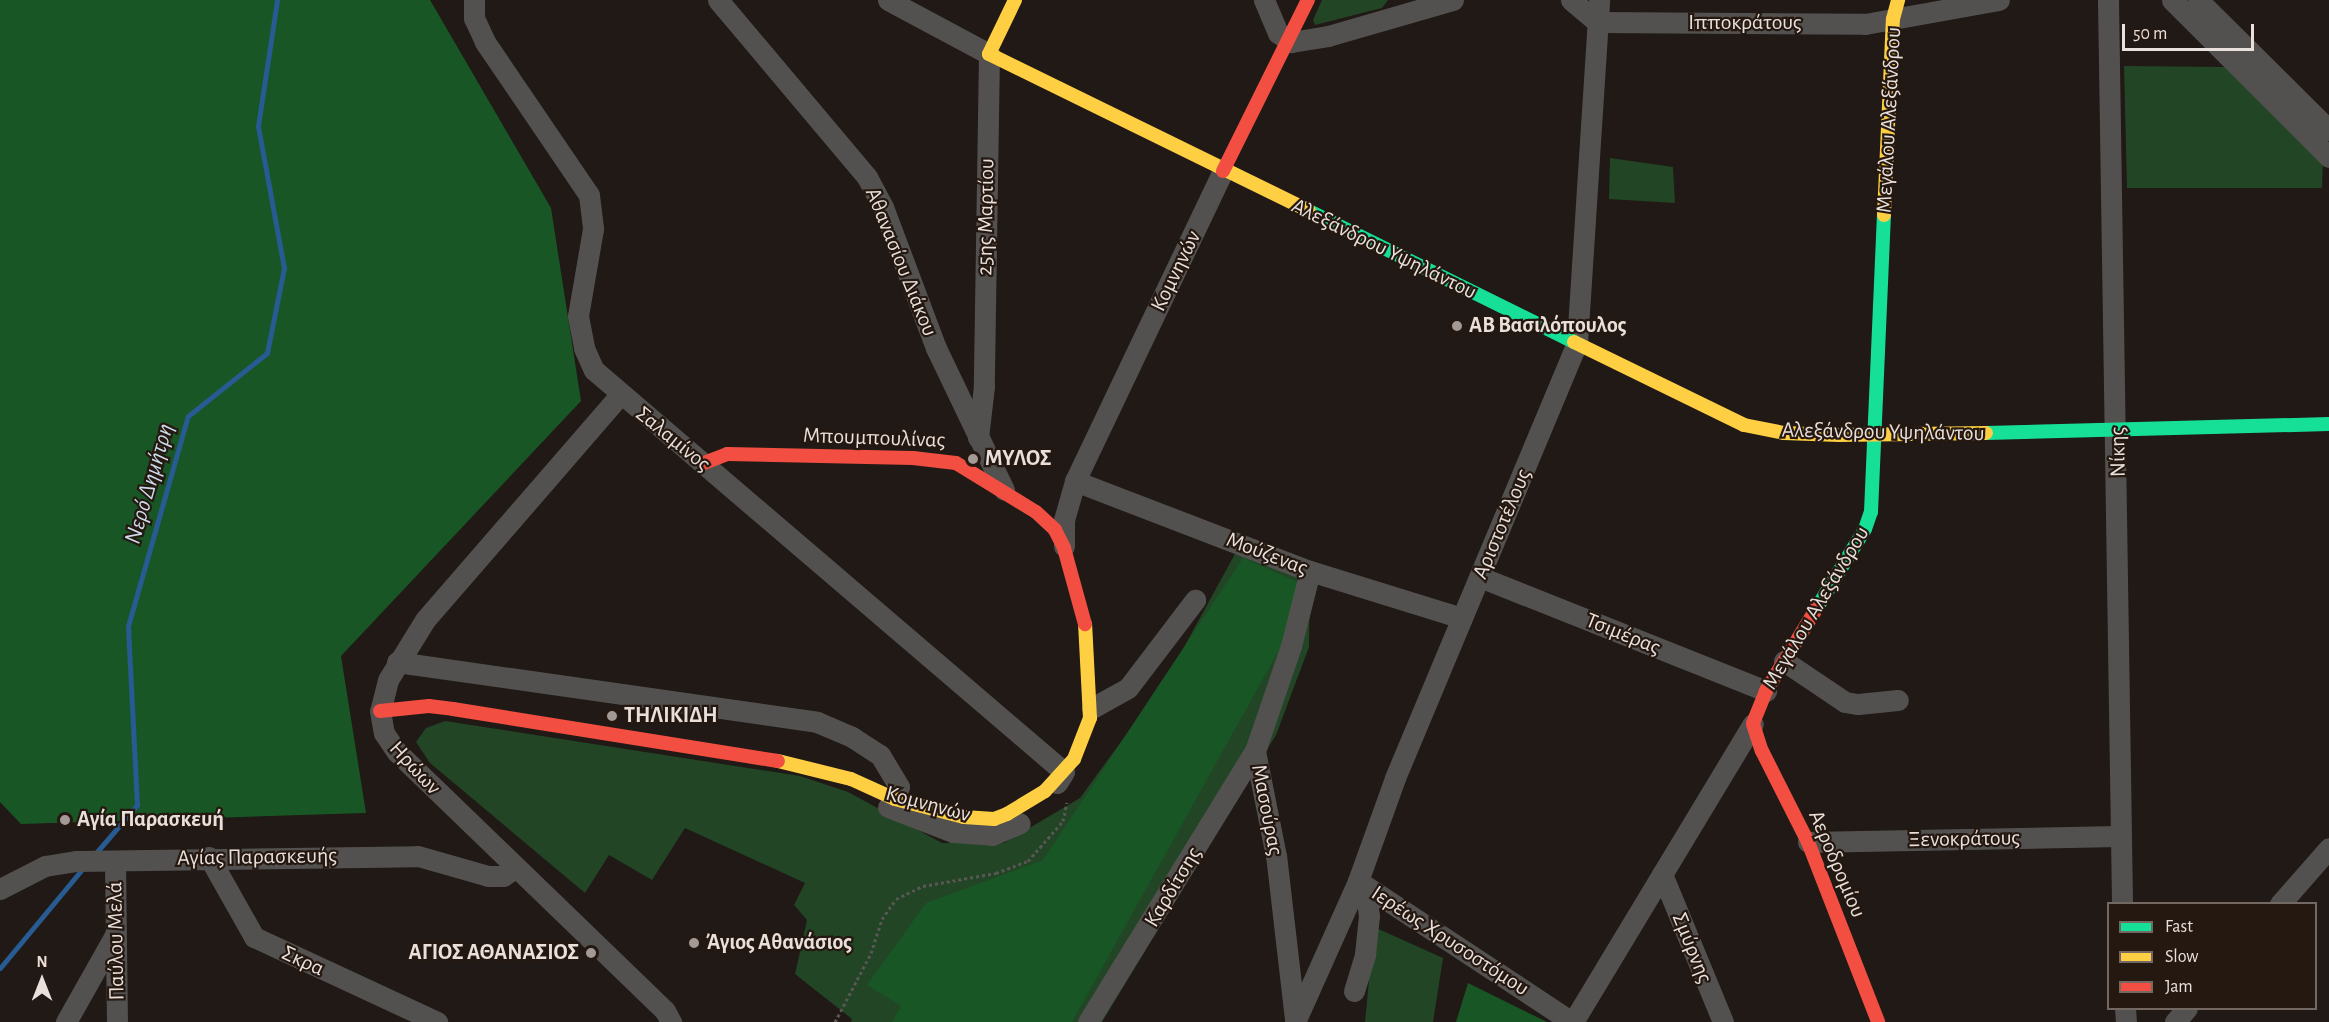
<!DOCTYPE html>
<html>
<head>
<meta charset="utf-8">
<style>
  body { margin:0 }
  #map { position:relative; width:2329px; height:1022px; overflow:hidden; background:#201915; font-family:"Alegreya Sans",sans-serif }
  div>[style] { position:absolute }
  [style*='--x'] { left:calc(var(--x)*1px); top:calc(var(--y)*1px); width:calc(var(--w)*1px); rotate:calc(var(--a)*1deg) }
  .green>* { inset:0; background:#214525 }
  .forest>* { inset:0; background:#195625 }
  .stream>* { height:5px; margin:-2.5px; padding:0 2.5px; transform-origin:2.5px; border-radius:2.5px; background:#275b91 }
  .path>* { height:3px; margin-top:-1.5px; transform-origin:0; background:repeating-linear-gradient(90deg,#5a5655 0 3px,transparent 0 6px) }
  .street>* { height:21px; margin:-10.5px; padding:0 10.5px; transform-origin:10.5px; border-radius:10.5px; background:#53514f }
  .fast>* { height:14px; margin:-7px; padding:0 7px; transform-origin:7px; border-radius:7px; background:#16e098 }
  .slow>* { height:14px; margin:-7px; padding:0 7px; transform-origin:7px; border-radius:7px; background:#ffcf43 }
  .jam>* { height:14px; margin:-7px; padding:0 7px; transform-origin:7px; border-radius:7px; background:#f24e42 }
  .dots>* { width:16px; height:16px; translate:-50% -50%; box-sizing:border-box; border:3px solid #241811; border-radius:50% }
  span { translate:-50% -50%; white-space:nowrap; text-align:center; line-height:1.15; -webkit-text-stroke:4.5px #241811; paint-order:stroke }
  .street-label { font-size:22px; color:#e9e0db }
  .poi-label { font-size:22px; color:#e9e0db; font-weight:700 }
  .left { translate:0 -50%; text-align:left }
  .right { translate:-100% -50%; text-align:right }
  .water-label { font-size:24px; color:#cddced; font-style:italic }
  .legend { position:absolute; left:2107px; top:902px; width:210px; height:108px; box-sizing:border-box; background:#241811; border:2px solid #736862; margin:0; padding:8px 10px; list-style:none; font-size:18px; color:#e9e0db }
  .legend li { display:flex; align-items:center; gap:12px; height:30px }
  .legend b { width:30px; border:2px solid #736862 }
  .north { position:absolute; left:12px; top:950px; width:60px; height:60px; -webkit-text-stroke:4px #241811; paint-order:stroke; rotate:0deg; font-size:16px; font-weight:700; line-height:24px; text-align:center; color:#e9e0db }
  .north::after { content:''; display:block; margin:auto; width:21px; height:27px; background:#e9e0db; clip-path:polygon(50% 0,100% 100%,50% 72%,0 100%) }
  .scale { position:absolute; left:2122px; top:24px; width:132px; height:27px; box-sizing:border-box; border:3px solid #e9e0db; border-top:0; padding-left:8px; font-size:18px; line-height:21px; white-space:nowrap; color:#e9e0db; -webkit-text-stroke:4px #241811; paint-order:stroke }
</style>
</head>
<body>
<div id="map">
  <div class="green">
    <div style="clip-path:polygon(1322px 0,1388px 0,1382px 8px,1315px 25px,1313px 20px)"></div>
    <div style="clip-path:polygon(2124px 66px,2227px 67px,2323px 159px,2322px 188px,2127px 188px)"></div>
    <div style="clip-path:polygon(1610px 158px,1673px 167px,1675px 203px,1609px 199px)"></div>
    <div style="clip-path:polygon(1241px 543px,1310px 571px,1309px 647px,1276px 735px,1102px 1022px,851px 1022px,852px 1019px,795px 974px,807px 920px,794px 905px,805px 883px,685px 828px,652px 880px,609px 855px,585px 893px,430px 763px,416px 742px,426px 728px,445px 721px,800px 776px,848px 792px,942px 843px,1004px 843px,1080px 798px,1166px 680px)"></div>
    <div style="clip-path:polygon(1374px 927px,1443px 958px,1433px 1022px,1365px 1022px)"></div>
  </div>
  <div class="forest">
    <div style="clip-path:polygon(0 0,430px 0,551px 208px,581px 401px,341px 656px,366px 813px,21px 824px,0 802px)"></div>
    <div style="clip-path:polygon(1243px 558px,1313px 589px,1072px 1022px,892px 1022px,901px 1006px,867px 985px,926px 903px,1043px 860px)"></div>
    <div style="clip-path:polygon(1468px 983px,1547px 1022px,1456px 1022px)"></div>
  </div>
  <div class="stream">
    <div style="--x:95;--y:854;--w:65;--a:-49.4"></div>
    <div style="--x:137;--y:805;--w:179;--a:-92.9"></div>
    <div style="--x:128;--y:626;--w:218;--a:-74.1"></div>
    <div style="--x:188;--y:416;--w:101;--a:-38.6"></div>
    <div style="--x:267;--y:353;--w:87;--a:-78.7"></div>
    <div style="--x:284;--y:268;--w:144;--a:-100.4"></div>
    <div style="--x:258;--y:126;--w:127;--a:-81.4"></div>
    <div style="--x:0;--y:968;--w:130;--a:-50.3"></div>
  </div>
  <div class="path">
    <div style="--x:835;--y:1022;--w:78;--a:-62.4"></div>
    <div style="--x:871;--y:953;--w:36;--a:-72"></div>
    <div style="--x:882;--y:919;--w:24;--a:-55"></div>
    <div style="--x:896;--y:899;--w:30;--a:-26"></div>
    <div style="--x:923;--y:886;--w:74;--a:-10.1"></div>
    <div style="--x:996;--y:873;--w:34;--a:-21"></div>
    <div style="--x:1028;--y:861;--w:53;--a:-48.8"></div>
    <div style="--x:1063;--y:821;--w:19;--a:-78"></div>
  </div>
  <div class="street">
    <div style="--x:474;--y:0;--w:18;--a:90"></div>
    <div style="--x:474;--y:18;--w:26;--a:65"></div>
    <div style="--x:485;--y:42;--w:185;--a:55.8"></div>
    <div style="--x:589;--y:195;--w:34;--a:83"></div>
    <div style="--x:593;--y:229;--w:88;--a:99.8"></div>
    <div style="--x:578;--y:316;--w:33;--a:79"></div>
    <div style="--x:584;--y:348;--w:24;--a:66"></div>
    <div style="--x:594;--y:370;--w:618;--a:40.54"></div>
    <div style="--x:1064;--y:772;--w:13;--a:122"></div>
    <div style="--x:718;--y:0;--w:231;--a:49.9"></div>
    <div style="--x:867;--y:177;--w:34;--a:62"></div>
    <div style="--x:883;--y:207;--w:151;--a:69.4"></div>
    <div style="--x:936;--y:348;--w:157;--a:64.4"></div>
    <div style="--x:888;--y:0;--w:115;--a:28.1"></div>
    <div style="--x:989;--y:54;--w:332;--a:90.9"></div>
    <div style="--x:984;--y:386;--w:52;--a:96.6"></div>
    <div style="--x:1264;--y:0;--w:36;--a:67"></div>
    <div style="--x:1278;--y:33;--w:16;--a:35"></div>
    <div style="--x:1291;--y:42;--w:37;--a:-9"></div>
    <div style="--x:1328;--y:36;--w:130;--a:-16.1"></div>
    <div style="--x:1571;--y:0;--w:34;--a:40"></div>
    <div style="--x:2108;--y:0;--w:904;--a:89.11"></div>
    <div style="--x:2172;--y:0;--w:222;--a:45"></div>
    <div style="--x:2198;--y:0;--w:185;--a:44.8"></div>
    <div style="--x:1597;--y:22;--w:268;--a:0.4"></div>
    <div style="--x:1865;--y:24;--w:136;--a:-10.2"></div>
    <div style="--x:619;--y:396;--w:296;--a:130.9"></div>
    <div style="--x:425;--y:620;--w:70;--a:121.7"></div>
    <div style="--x:388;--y:680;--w:32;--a:104"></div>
    <div style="--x:380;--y:711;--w:22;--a:80"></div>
    <div style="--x:384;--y:733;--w:23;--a:56"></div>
    <div style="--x:397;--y:752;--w:373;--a:44"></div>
    <div style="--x:665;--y:1011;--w:13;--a:61"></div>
    <div style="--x:1075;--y:481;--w:252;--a:21"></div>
    <div style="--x:1310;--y:571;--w:159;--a:17.2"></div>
    <div style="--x:1064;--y:546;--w:26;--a:-90"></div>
    <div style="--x:1064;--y:520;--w:41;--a:-74.2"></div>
    <div style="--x:1075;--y:481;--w:344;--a:-64.5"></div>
    <div style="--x:1480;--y:577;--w:308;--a:21.7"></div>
    <div style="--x:1784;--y:661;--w:73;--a:33.9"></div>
    <div style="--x:1845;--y:702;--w:13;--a:9"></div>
    <div style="--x:1858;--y:704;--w:40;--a:-5.7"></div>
    <div style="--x:397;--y:662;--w:424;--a:8.1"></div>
    <div style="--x:817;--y:722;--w:38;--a:23"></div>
    <div style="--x:852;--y:737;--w:33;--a:33"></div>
    <div style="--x:880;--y:755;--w:37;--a:59"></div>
    <div style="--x:899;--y:787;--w:22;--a:117"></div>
    <div style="--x:1092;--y:708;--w:41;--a:-29.1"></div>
    <div style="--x:1128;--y:688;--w:111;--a:-52.7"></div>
    <div style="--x:888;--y:807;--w:70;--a:21"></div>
    <div style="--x:953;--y:832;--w:39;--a:4"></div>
    <div style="--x:992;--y:835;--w:30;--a:-23"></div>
    <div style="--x:1808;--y:842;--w:312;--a:-1.1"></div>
    <div style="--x:209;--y:857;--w:92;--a:60.6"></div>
    <div style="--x:254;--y:937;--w:202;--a:24.9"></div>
    <div style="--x:115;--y:861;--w:161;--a:89.3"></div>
    <div style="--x:1662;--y:874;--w:160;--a:67.6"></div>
    <div style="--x:1358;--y:881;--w:256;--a:33.4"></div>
    <div style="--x:0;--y:889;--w:51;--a:-27.1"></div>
    <div style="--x:45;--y:866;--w:32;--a:-9"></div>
    <div style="--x:77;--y:861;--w:341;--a:-0.8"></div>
    <div style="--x:418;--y:856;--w:73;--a:15.9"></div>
    <div style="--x:488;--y:876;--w:15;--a:0"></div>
    <div style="--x:503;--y:876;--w:14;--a:-34"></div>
    <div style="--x:2280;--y:904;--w:74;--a:-48.8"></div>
    <div style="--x:1354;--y:991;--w:39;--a:-73"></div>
    <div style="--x:1365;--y:954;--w:38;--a:-84"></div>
    <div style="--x:1369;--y:916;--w:17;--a:-97"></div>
    <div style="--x:1367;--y:899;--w:20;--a:-117"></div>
    <div style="--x:2125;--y:1008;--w:14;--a:86"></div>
    <div style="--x:1295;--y:1019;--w:164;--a:-96.6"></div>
    <div style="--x:1276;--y:856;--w:107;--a:-101.3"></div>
    <div style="--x:1255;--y:751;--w:111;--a:-71.1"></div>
    <div style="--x:1291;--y:646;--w:77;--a:-75.8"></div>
    <div style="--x:66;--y:1022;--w:100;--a:-60.6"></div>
    <div style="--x:1088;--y:1022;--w:318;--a:-58.4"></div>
    <div style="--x:1295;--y:1022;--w:154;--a:-65.9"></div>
    <div style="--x:1358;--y:881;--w:109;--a:-70.2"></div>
    <div style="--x:1395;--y:778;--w:472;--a:-67.3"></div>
    <div style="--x:1577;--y:343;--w:344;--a:-86.3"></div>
    <div style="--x:1573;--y:1022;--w:348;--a:-58.9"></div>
    <div style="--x:2175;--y:1022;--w:18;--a:-49"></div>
  </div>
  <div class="fast">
    <div style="--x:1309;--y:211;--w:296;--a:26.3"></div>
    <div style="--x:1986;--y:433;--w:343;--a:-1.5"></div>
    <div style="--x:1818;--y:606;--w:90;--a:-58.6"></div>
    <div style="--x:1865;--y:529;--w:18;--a:-71"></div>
    <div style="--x:1871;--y:512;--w:297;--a:-87.5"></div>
  </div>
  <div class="slow">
    <div style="--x:1015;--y:0;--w:60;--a:115.7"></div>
    <div style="--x:989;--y:54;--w:356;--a:26.1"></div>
    <div style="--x:1884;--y:215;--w:196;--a:-87.4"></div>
    <div style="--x:1893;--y:19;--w:20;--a:-75"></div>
    <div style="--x:1574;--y:342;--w:189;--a:26"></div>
    <div style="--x:1744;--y:425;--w:41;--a:11.3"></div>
    <div style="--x:1784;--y:433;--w:55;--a:2.1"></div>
    <div style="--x:1839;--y:435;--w:147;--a:-0.8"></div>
    <div style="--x:778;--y:761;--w:75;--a:13.9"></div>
    <div style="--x:851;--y:779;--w:48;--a:24.4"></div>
    <div style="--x:895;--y:799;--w:71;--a:14.6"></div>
    <div style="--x:964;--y:817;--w:30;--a:4"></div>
    <div style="--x:994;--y:819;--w:14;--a:-21"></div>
    <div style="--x:1007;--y:814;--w:44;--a:-31.2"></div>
    <div style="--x:1045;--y:791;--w:43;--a:-47.8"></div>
    <div style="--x:1074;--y:759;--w:44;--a:-68.7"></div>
    <div style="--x:1090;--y:718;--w:94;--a:-93"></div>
  </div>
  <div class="jam">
    <div style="--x:1223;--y:171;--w:191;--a:-63.6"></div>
    <div style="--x:704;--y:463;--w:25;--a:-21"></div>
    <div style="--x:727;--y:454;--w:186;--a:1.2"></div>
    <div style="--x:913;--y:458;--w:43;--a:6.6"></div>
    <div style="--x:956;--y:463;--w:94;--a:31.5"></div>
    <div style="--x:1036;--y:512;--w:26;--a:43"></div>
    <div style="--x:1055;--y:530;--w:20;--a:63"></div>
    <div style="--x:1064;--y:548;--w:79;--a:74.6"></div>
    <div style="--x:1818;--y:606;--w:100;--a:121.5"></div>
    <div style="--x:1766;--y:691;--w:35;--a:112"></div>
    <div style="--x:1753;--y:724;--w:28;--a:72"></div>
    <div style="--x:1762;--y:751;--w:102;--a:63.2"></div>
    <div style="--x:1808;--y:842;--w:193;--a:68.7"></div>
    <div style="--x:380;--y:711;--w:49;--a:-5.8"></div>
    <div style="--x:429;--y:706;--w:24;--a:7"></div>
    <div style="--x:453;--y:709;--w:329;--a:9.1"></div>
  </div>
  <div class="dots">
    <div style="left:1457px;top:326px;background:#a39a96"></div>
    <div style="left:973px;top:459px;background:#a39a96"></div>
    <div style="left:612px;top:716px;background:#a39a96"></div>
    <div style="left:65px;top:820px;background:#a39a96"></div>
    <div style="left:694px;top:943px;background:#a39a96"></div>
    <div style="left:591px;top:953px;background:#a39a96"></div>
  </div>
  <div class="street-label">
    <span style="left:1745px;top:23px">Ιπποκράτους</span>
    <span style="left:1889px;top:120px;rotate:-87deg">Μεγάλου Αλεξάνδρου</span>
    <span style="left:986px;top:217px;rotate:-89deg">25ης Μαρτίου</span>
    <span style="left:1384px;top:249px;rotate:26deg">Αλεξάνδρου Υψηλάντου</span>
    <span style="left:901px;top:262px;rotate:68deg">Αθανασίου Διάκου</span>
    <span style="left:1176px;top:271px;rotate:-64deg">Κομνηνών</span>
    <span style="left:1883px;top:432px;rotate:1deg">Αλεξάνδρου Υψηλάντου</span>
    <span style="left:874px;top:438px;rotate:2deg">Μπουμπουλίνας</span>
    <span style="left:673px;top:439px;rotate:39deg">Σαλαμίνος</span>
    <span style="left:2118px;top:452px;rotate:-91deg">Νίκης</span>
    <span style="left:1502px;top:524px;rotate:-67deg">Αριστοτέλους</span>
    <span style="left:1267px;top:554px;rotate:21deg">Μούζενας</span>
    <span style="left:1816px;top:608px;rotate:-59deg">Μεγάλου Αλεξάνδρου</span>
    <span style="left:1623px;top:634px;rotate:22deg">Τσιμέρας</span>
    <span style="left:415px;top:768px;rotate:47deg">Ηρώων</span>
    <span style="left:928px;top:804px;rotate:15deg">Κομνηνών</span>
    <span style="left:1267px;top:810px;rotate:79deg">Μασούρας</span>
    <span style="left:1964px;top:839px;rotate:-1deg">Ξενοκράτους</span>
    <span style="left:257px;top:857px;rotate:-1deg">Αγίας Παρασκευής</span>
    <span style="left:1837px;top:864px;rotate:67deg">Αεροδρομίου</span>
    <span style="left:1173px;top:887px;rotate:-59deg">Καρδίτσης</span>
    <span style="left:116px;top:941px;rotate:-91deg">Παύλου Μελά</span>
    <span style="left:1450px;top:941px;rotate:33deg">Ιερέως Χρυσοστόμου</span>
    <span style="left:1692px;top:948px;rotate:68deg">Σμύρνης</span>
    <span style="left:303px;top:961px;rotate:25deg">Σκρα</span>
  </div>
  <div class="poi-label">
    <span class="left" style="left:1469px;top:326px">ΑΒ Βασιλόπουλος</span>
    <span class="left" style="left:985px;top:459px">ΜΥΛΟΣ</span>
    <span class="left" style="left:624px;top:716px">ΤΗΛΙΚΙΔΗ</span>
    <span class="left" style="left:77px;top:820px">Αγία Παρασκευή</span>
    <span class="left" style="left:706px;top:943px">Άγιος Αθανάσιος</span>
    <span class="right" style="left:579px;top:953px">ΑΓΙΟΣ ΑΘΑΝΑΣΙΟΣ</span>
  </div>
  <div class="water-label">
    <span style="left:150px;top:484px;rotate:-74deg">Νερό Δημήτρη</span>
  </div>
  <ul class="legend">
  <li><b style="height:8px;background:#16e098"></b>Fast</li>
  <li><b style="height:8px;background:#ffcf43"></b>Slow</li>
  <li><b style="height:8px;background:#f24e42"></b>Jam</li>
  </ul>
  <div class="north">N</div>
  <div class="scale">50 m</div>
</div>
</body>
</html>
